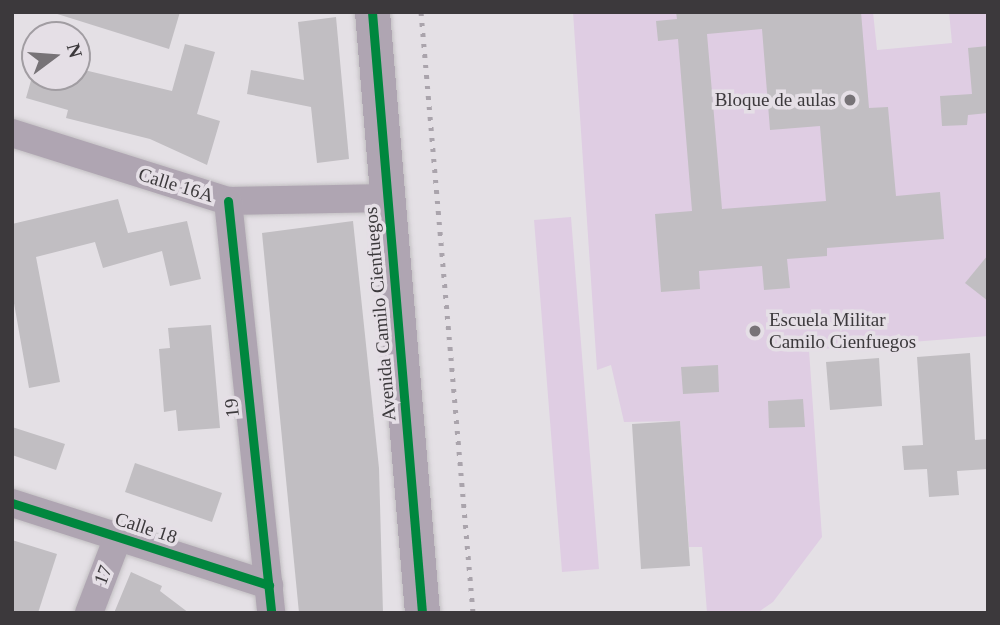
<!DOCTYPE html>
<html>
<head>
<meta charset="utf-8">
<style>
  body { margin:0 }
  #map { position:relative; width:1000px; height:625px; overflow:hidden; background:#e4e0e5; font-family:"Times New Roman",serif }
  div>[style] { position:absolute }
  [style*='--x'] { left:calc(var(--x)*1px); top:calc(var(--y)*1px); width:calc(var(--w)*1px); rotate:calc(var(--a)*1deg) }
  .green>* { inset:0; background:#dfcde3 }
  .building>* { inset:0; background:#c1bec2 }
  .roads { filter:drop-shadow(0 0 2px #c2bfc2) drop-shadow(0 0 2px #c2bfc2) }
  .minor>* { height:28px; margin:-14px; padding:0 14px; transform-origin:14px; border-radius:14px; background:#afa5b2 }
  .tertiary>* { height:35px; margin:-17.5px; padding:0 17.5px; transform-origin:17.5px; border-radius:17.5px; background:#afa5b2 }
  .rail>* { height:5px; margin-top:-2.5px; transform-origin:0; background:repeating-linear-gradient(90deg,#aaa4ac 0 3.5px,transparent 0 10.5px) }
  .cycleway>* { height:9px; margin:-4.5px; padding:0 4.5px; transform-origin:4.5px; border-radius:4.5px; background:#00873e }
  .dots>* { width:19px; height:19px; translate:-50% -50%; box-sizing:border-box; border:4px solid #e5dfe6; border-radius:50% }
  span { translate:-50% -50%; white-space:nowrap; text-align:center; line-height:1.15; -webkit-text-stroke:7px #e5dfe6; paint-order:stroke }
  .poi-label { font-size:19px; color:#3c393c }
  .right { translate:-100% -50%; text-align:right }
  .left { translate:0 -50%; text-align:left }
  .street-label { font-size:19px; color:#3c393c }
  .frame { position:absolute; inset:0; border:14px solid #3c393c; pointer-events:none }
  .north { position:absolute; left:21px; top:21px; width:70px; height:70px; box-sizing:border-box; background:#e5dfe6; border:2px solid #a19da2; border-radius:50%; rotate:74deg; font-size:19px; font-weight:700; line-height:28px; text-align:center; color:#3c393c }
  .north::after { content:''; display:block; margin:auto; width:24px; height:32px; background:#777377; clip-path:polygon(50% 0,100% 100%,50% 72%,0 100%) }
</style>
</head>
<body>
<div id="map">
  <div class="green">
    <div style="clip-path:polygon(573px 12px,873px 12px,877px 50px,952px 43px,949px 12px,988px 12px,988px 336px,809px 350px,822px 537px,773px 602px,757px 613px,707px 613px,702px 547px,689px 547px,680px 421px,624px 422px,611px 365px,597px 370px)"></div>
    <div style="clip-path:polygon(571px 217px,599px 569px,562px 572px,534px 220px)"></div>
  </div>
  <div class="building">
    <div style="clip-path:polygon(51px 12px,180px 12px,169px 49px)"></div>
    <div style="clip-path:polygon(evenodd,676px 12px,861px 12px,869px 108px,888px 107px,896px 196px,940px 192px,944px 239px,827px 248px,827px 256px,787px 259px,790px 288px,764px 290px,762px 266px,699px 271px,700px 289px,661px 292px,655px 214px,692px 211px,678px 39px,658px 41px,656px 21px,677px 19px,676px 12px,762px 29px,770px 130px,820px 126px,826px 201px,722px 209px,707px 34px,762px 29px)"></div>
    <div style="clip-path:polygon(336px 17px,349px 159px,317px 163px,311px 107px,247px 94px,251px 70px,304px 80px,298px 22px)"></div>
    <div style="clip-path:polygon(185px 44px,215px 52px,197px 114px,220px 121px,207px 165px,150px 139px,66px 118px,68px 110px,26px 98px,32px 77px,78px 77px,80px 69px,172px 91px)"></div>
    <div style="clip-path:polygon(988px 46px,988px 113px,968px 115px,967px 125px,942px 126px,940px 96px,972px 94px,968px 48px)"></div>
    <div style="clip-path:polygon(118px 199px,128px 233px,187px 221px,201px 279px,170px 286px,162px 251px,103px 268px,95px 242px,36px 257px,60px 382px,29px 388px,12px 292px,12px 224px)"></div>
    <div style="clip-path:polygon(353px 221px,379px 468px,383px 613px,299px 613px,262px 233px)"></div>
    <div style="clip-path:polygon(988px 255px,988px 301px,965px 283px)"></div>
    <div style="clip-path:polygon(211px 325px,220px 428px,178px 431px,176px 410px,164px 412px,159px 349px,170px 348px,168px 328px)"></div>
    <div style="clip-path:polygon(970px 353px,975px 440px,988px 439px,988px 469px,957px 471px,959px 495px,929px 497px,927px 469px,904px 470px,902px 446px,923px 445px,917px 357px)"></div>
    <div style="clip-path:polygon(879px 358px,882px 406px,830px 410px,826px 362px)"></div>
    <div style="clip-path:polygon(718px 365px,719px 392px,683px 394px,681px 367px)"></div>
    <div style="clip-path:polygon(803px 399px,805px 427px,769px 428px,768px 401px)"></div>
    <div style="clip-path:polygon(680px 421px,690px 566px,641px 569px,632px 424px)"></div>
    <div style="clip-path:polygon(12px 427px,65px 444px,56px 470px,12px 455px)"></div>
    <div style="clip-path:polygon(135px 463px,222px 493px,212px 522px,125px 492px)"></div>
    <div style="clip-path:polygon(12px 540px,57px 554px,38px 613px,12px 613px)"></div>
    <div style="clip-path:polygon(131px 572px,162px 586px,160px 591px,189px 613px,114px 613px)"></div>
  </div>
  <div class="roads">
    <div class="minor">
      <div style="--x:12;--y:133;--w:226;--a:17.5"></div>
      <div style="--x:228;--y:201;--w:159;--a:-1.1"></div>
      <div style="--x:228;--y:201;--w:414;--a:84"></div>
      <div style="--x:12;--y:503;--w:270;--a:17.7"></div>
      <div style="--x:89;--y:613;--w:81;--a:-69.1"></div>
    </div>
    <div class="tertiary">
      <div style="--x:372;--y:12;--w:603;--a:85.24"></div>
    </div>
  </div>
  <div class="rail">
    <div style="--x:421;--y:12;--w:603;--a:85.05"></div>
  </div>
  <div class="cycleway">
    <div style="--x:372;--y:12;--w:603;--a:85.24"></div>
    <div style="--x:228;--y:201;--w:414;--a:84"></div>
    <div style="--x:12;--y:503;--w:270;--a:17.7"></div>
  </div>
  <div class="dots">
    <div style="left:850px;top:100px;background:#777377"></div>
    <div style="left:755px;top:331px;background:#777377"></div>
  </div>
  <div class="poi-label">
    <span class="right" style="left:836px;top:100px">Bloque de aulas</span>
    <span class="left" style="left:769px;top:331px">Escuela Militar<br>Camilo Cienfuegos</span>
  </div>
  <div class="street-label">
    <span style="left:176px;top:185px;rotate:17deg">Calle 16A</span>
    <span style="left:380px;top:314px;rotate:-95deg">Avenida Camilo Cienfuegos</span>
    <span style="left:232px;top:408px;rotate:-96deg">19</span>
    <span style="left:146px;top:528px;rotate:18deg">Calle 18</span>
    <span style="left:103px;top:575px;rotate:-69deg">17</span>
  </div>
  <div class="frame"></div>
  <div class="north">N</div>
</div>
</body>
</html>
